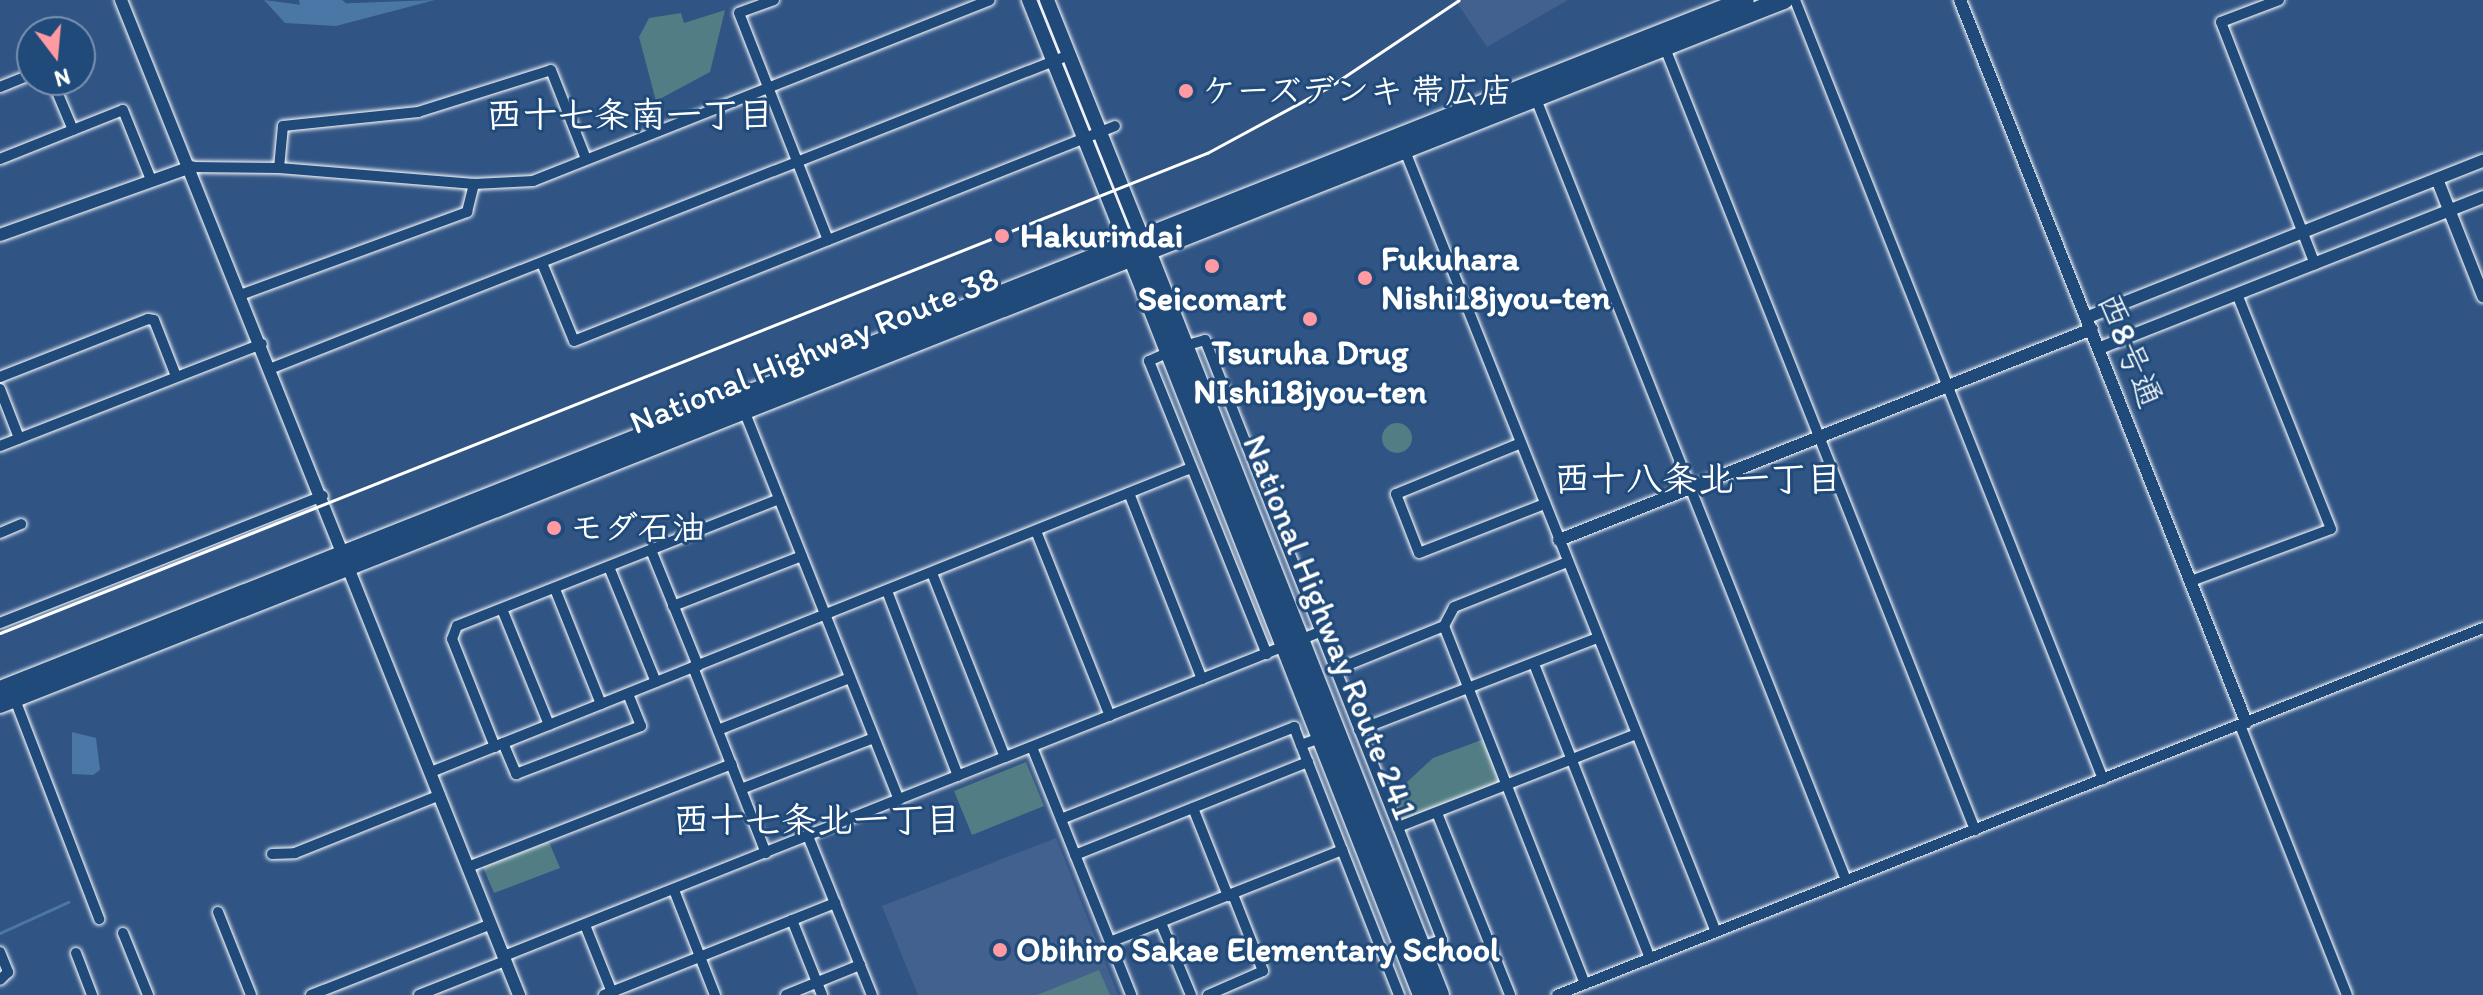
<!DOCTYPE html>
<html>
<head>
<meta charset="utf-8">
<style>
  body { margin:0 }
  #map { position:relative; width:2483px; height:995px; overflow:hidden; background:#305484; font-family:Itim,"Klee One",sans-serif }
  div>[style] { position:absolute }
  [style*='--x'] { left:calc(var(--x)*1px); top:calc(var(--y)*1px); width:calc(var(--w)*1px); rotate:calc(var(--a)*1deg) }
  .built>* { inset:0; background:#43618e }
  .green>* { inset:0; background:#527d85 }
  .round { border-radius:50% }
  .water>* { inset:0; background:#4a77a5 }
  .stream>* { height:3px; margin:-1.5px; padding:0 1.5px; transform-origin:1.5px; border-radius:1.5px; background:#4a77a5 }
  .river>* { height:18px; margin:-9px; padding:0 9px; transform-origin:9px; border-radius:9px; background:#4a77a5 }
  .roads { filter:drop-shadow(0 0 2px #fff) drop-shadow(0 0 2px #fff) }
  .minor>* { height:10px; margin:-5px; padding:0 5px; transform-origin:5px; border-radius:5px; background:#1f4a7a }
  .tertiary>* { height:12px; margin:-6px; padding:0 6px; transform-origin:6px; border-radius:6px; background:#1f4a7a }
  .secondary>* { height:14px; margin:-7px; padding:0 7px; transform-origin:7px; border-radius:7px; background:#1f4a7a }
  .trunk>* { height:18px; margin:-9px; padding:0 9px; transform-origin:9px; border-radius:9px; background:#1f4a7a }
  .rail>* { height:3px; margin:-1.5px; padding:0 1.5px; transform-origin:1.5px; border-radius:1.5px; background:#fff }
  .dots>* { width:22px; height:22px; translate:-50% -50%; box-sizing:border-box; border:4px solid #1f4a7a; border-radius:50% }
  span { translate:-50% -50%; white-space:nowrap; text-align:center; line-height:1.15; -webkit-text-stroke:6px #1f4a7a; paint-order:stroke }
  .poi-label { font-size:34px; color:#fff; font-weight:700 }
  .left { translate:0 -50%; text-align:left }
  .street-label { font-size:34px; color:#fff }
  .neighbourhood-label { font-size:36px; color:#fff; font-weight:700 }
  .north { position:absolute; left:16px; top:16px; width:80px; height:80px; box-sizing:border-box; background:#1f4a7a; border:2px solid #7992af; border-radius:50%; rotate:164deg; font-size:22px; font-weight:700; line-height:32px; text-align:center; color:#fff }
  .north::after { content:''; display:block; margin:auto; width:28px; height:36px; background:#ff9aa2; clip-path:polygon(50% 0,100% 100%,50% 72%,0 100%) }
</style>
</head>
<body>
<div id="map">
  <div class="built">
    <div style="clip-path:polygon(1455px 0,1568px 0,1487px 47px)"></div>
    <div style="clip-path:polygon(1056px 838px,1118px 995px,918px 995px,882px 906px)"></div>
  </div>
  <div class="green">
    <div style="clip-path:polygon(725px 10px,710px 72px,656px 101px,639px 37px,649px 18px,681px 13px,684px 23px)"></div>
    <div class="round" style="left:1382px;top:423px;width:30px;height:30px"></div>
    <div style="clip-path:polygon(1484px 739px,1501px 783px,1404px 820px,1394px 794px,1433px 758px)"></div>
    <div style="clip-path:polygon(1026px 762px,1044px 806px,972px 835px,954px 791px)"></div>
    <div style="clip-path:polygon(549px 842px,560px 868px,494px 893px,483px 867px)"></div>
    <div style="clip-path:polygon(1099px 970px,1110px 995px,1037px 995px)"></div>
  </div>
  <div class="water">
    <div style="clip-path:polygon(264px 0,302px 5px,435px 0,336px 26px,285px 23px)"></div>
    <div style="clip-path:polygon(72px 732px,96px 738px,100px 770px,93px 775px,72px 774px)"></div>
  </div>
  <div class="stream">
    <div style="--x:0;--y:933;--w:75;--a:-24.5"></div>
  </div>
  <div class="river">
    <div style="--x:308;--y:0;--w:31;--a:15"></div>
  </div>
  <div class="roads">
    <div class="minor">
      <div style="--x:774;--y:0;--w:37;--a:160"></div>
      <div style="--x:739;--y:13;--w:244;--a:68.6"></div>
      <div style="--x:1795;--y:0;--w:838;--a:68.43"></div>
      <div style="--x:2279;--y:0;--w:62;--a:159.2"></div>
      <div style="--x:2221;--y:22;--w:260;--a:68.8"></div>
      <div style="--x:1663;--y:43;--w:847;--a:68.37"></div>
      <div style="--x:52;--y:80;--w:54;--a:67.2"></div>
      <div style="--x:0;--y:87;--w:35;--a:-22"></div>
      <div style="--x:1534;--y:94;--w:846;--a:68.35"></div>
      <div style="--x:1403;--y:146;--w:846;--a:68.29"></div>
      <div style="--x:0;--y:159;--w:132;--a:-21.7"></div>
      <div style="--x:123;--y:110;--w:72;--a:68.1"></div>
      <div style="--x:191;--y:167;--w:88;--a:0.7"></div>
      <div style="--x:279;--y:168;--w:42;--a:-84.6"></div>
      <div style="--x:283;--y:126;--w:136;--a:-5.9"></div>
      <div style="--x:418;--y:112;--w:139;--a:-17.5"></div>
      <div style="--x:551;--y:70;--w:96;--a:68.5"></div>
      <div style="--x:279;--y:168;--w:196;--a:4.7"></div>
      <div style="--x:542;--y:263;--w:84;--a:67.7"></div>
      <div style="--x:574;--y:341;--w:582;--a:-21.67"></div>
      <div style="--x:243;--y:294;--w:239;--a:-20.1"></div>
      <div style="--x:467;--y:212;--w:29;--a:-76"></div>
      <div style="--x:474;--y:184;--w:59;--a:-2.9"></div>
      <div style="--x:533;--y:181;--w:491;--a:-21.6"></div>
      <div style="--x:1184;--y:346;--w:22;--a:-16"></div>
      <div style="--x:1205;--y:340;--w:524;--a:68.38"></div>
      <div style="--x:1398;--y:827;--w:121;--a:68.7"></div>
      <div style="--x:1442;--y:940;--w:21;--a:161"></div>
      <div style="--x:1169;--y:352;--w:22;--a:156"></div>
      <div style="--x:1149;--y:361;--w:316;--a:68.1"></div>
      <div style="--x:272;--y:368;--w:856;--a:-21.44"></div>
      <div style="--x:0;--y:377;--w:159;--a:-21.4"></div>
      <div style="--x:148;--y:319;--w:6;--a:9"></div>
      <div style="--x:154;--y:320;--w:60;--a:68.6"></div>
      <div style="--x:0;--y:389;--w:53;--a:68.8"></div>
      <div style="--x:743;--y:408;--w:422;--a:68.3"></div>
      <div style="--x:1521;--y:443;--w:135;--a:157.8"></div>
      <div style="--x:1396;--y:494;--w:63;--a:68.7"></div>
      <div style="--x:1419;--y:553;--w:135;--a:-21.3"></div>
      <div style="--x:0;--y:446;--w:281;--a:-21.3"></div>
      <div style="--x:1129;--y:493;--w:200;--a:68.6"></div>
      <div style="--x:1036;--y:531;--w:199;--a:68.2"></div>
      <div style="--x:0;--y:533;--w:23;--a:-23"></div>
      <div style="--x:651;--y:550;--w:125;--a:67.9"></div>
      <div style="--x:609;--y:567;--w:124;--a:67.8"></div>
      <div style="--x:932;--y:573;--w:198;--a:68.4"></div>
      <div style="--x:2191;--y:581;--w:149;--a:-20.4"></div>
      <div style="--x:2331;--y:529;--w:253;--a:-111.8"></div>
      <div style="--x:555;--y:589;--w:124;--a:68.2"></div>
      <div style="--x:887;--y:591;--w:198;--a:69"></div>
      <div style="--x:673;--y:606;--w:138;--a:-21.2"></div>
      <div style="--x:502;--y:609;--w:125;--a:67.9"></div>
      <div style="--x:0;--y:623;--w:347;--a:-21.5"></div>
      <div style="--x:1444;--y:626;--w:385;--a:68.5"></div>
      <div style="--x:1534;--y:664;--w:316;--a:68.5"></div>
      <div style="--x:693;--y:667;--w:200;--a:68.6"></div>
      <div style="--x:1335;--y:670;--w:118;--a:-22"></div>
      <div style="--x:1444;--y:626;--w:21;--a:-62"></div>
      <div style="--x:1454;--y:607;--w:122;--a:-21.7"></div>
      <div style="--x:14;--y:697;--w:238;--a:69"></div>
      <div style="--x:2240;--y:725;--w:290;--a:68.4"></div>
      <div style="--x:718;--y:730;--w:142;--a:-21.5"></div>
      <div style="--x:1359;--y:730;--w:255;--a:-21.1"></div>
      <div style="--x:1320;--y:738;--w:20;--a:160"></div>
      <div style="--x:1301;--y:745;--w:269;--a:68.6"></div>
      <div style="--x:503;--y:743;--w:34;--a:67"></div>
      <div style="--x:516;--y:774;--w:134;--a:-21"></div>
      <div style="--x:641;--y:726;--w:35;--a:-112"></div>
      <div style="--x:495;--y:747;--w:116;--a:-111.7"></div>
      <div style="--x:452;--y:639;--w:14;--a:-69"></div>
      <div style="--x:457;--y:626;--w:346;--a:-21.5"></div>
      <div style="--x:1032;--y:747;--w:267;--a:68.2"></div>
      <div style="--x:431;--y:772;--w:819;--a:-21.8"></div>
      <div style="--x:741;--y:789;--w:142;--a:-21"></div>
      <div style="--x:1193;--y:808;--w:95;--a:68.3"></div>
      <div style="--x:1437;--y:813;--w:196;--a:68.1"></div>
      <div style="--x:1061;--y:819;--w:251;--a:-21.5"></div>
      <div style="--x:1294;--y:727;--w:19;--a:69"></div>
      <div style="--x:1398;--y:827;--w:256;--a:-21.3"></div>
      <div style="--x:808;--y:836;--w:171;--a:68.1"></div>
      <div style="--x:272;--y:854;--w:23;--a:-2"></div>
      <div style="--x:295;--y:853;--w:156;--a:-21.8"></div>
      <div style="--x:1075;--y:855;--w:251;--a:-21.8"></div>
      <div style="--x:468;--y:867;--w:283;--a:-21.3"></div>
      <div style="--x:674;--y:890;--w:113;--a:68.7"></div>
      <div style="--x:218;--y:912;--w:89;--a:68.3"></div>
      <div style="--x:792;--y:920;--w:81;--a:68.2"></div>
      <div style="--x:1161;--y:923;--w:78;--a:67.4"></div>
      <div style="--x:585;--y:925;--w:75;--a:68.2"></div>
      <div style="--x:123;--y:933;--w:67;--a:68"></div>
      <div style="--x:1110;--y:942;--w:250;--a:-21.6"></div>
      <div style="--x:0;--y:952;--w:22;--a:68"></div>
      <div style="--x:8;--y:972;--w:11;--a:135"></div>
      <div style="--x:76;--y:953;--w:45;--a:69.1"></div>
      <div style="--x:504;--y:956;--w:878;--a:-21.66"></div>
      <div style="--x:311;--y:995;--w:193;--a:-21.5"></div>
      <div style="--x:419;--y:995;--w:92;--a:-21.6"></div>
      <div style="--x:604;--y:995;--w:249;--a:-21.7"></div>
      <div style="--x:786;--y:995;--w:80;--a:-22.1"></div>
      <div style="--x:1208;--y:995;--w:60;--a:-23.6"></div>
      <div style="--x:1263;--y:971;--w:82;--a:-111.5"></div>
      <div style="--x:1557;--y:995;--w:996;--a:-21.62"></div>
    </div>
    <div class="tertiary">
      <div style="--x:121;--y:0;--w:1072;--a:68.2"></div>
      <div style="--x:1960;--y:0;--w:777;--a:68.39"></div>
      <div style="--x:2437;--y:179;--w:126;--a:68.5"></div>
      <div style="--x:0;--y:235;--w:203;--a:-19.6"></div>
      <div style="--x:2088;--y:317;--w:425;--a:-21.6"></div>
      <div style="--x:2100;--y:348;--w:412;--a:-21.5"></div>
      <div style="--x:1559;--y:540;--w:573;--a:-21.6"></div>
    </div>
    <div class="secondary">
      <div style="--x:1029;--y:0;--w:264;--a:68.2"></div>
      <div style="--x:1047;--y:0;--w:256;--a:68.2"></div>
    </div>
    <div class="trunk">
      <div style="--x:1143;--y:241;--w:810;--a:68.5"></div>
      <div style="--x:1128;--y:247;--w:804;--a:68.54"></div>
      <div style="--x:0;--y:690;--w:1876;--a:-21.57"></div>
      <div style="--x:0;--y:704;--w:1918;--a:-21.54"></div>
    </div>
  </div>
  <div class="rail">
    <div style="--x:0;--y:633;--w:1299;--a:-21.69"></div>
    <div style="--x:1207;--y:153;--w:139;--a:-28.4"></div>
    <div style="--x:1329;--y:87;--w:156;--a:-33.8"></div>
  </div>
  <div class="dots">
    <div style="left:1186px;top:91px;background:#ff9aa2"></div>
    <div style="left:1002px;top:236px;background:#ff9aa2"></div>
    <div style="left:1212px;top:266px;background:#ff9aa2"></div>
    <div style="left:1365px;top:278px;background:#ff9aa2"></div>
    <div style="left:1310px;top:319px;background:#ff9aa2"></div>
    <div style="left:554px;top:528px;background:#ff9aa2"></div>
    <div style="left:1000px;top:950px;background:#ff9aa2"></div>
  </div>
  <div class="poi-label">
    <span class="left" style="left:1202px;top:91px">ケーズデンキ 帯広店</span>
    <span class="left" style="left:1020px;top:236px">Hakurindai</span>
    <span class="left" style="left:1381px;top:278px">Fukuhara<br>Nishi18jyou-ten</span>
    <span style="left:1212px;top:299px">Seicomart</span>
    <span style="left:1310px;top:372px">Tsuruha Drug<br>NIshi18jyou-ten</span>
    <span class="left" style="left:570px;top:528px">モダ石油</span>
    <span class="left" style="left:1016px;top:950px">Obihiro Sakae Elementary School</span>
  </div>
  <div class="street-label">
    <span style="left:814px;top:350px;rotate:-22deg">National Highway Route 38</span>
    <span style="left:2130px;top:350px;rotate:68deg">西8号通</span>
    <span style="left:1330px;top:627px;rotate:68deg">National Highway Route 241</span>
  </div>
  <div class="neighbourhood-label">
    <span style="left:630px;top:115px">西十七条南一丁目</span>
    <span style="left:1698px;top:479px">西十八条北一丁目</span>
    <span style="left:817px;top:820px">西十七条北一丁目</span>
  </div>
  <div class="north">N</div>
</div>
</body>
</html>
